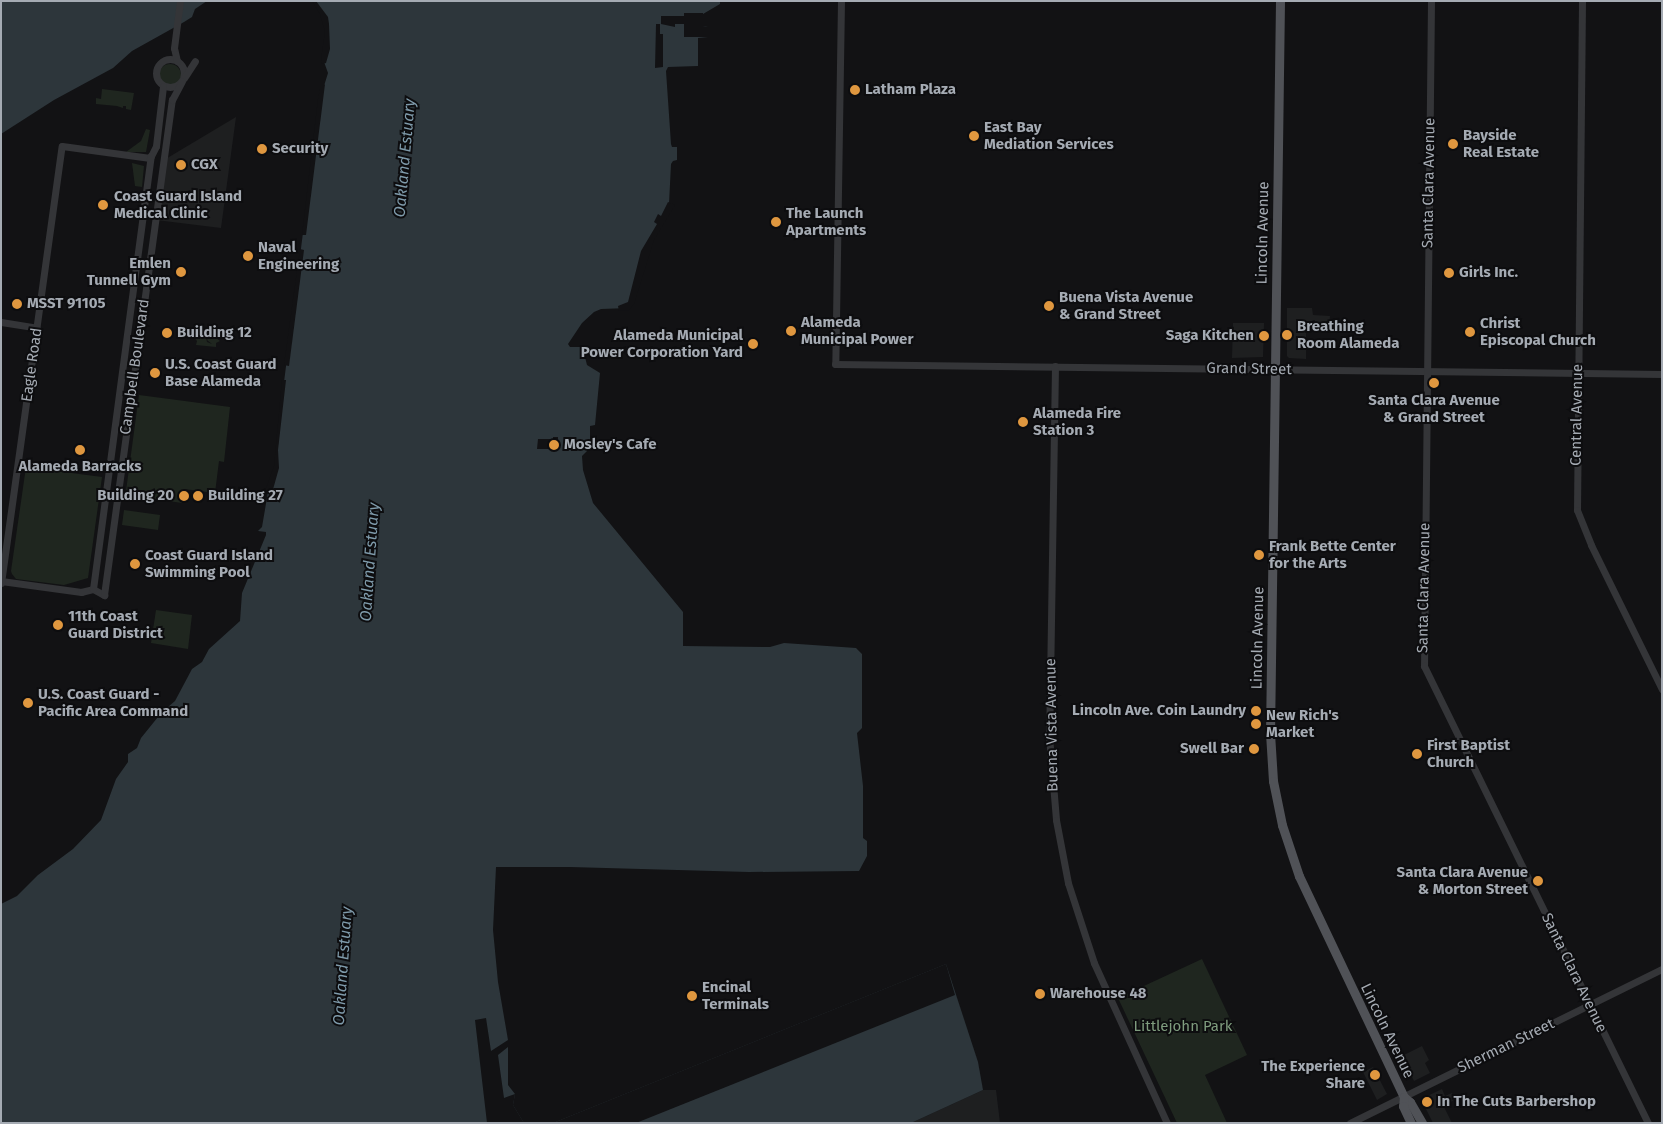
<!DOCTYPE html>
<html>
<head>
<meta charset="utf-8">
<style>
  body { margin:0 }
  #map { position:relative; width:1663px; height:1124px; overflow:hidden; background:#121214; font-family:"Fira Sans",sans-serif }
  div>[style] { position:absolute }
  [style*='--x'] { left:calc(var(--x)*1px); top:calc(var(--y)*1px); width:calc(var(--w)*1px); rotate:calc(var(--a)*1deg) }
  .built>* { inset:0; background:#1e1f20 }
  .green>* { inset:0; background:#1f261f }
  .round { border-radius:50% }
  .water>* { inset:0; background:#2d363b }
  .pier>* { inset:0; background:#121214 }
  .minor>* { height:7px; margin:-3.5px; padding:0 3.5px; transform-origin:3.5px; border-radius:3.5px; background:#343538 }
  .minor>.ring { margin:-3.5px; padding:0; box-sizing:content-box; background:none; border:7px solid #343538; border-radius:50% }
  .major>* { height:9px; margin:-4.5px; padding:0 4.5px; transform-origin:4.5px; border-radius:4.5px; background:#505257 }
  .dots>* { width:14px; height:14px; translate:-50% -50%; box-sizing:border-box; border:2px solid #0d0d0f; border-radius:50% }
  span { translate:-50% -50%; white-space:nowrap; text-align:center; line-height:1.15; -webkit-text-stroke:4px #0d0d0f; paint-order:stroke }
  .poi-label { font-size:15px; color:#a5abb3; font-weight:700 }
  .left { translate:0 -50%; text-align:left }
  .right { translate:-100% -50%; text-align:right }
  .street-label { font-size:15px; color:#a5abb3 }
  .park-label { font-size:15px; color:#7f9c7e }
  .water-label { font-size:16px; color:#7f9bab; font-style:italic }
  .frame { position:absolute; inset:0; border:2px solid #a5abb3; pointer-events:none }
</style>
</head>
<body>
<div id="map">
  <div class="built">
    <div style="clip-path:polygon(236px 117px,221px 228px,156px 220px,164px 160px)"></div>
    <div style="clip-path:polygon(1287px 308px,1312px 308px,1313px 315px,1330px 316px,1329px 326px,1306px 326px,1306px 359px,1289px 358px,1287px 356px)"></div>
    <div style="clip-path:polygon(1233px 323px,1264px 323px,1263px 357px,1232px 358px)"></div>
    <div style="clip-path:polygon(1422px 1046px,1429px 1060px,1425px 1063px,1430px 1073px,1414px 1081px,1402px 1056px)"></div>
    <div style="clip-path:polygon(1373px 1067px,1387px 1094px,1377px 1100px,1363px 1072px)"></div>
    <div style="clip-path:polygon(1442px 1089px,1445px 1096px,1452px 1093px,1455px 1099px,1444px 1107px,1452px 1123px,1433px 1123px,1421px 1099px)"></div>
    <div style="clip-path:polygon(983px 1090px,996px 1090px,1000px 1123px,911px 1123px)"></div>
  </div>
  <div class="green">
    <div class="round" style="left:159px;top:64px;width:22px;height:22px"></div>
    <div style="clip-path:polygon(102px 89px,134px 93px,131px 110px,126px 109px,126px 106px,123px 106px,123px 108px,117px 106px,96px 104px,96px 98px,101px 99px)"></div>
    <div style="clip-path:polygon(146px 129px,150px 130px,146px 152px,126px 152px,141px 141px)"></div>
    <div style="clip-path:polygon(132px 163px,144px 166px,142px 187px,135px 186px)"></div>
    <div style="clip-path:polygon(205px 333px,207px 342px,212px 344px,207px 340px,211px 334px,220px 341px,216px 343px,216px 347px,196px 345px,197px 341px,194px 337px)"></div>
    <div style="clip-path:polygon(139px 395px,230px 407px,224px 462px,219px 461px,215px 493px,184px 489px,182px 503px,128px 495px,126px 491px)"></div>
    <div style="clip-path:polygon(26px 467px,102px 477px,88px 578px,64px 585px,16px 579px,12px 574px,11px 571px)"></div>
    <div style="clip-path:polygon(124px 510px,160px 515px,158px 530px,122px 525px)"></div>
    <div style="clip-path:polygon(156px 610px,192px 615px,188px 649px,151px 643px)"></div>
    <div style="clip-path:polygon(1202px 959px,1247px 1055px,1205px 1075px,1227px 1123px,1177px 1123px,1118px 998px)"></div>
  </div>
  <div class="water">
    <div style="clip-path:polygon(1px 1px,207px 1px,195px 9px,192px 17px,184px 22px,132px 51px,113px 68px,54px 100px,1px 134px)"></div>
    <div style="clip-path:polygon(314px 1px,720px 1px,720px 4px,703px 14px,703px 26px,708px 27px,708px 37px,698px 38px,698px 66px,668px 67px,666px 71px,671px 144px,672px 147px,677px 147px,677px 160px,673px 161px,671px 164px,669px 204px,672px 204px,652px 239px,628px 308px,601px 309px,594px 312px,582px 323px,568px 344px,570px 347px,587px 347px,585px 357px,587px 365px,600px 373px,595px 425px,590px 426px,590px 448px,582px 456px,583px 470px,593px 503px,683px 612px,683px 646px,770px 647px,784px 643px,856px 648px,862px 654px,862px 728px,857px 733px,863px 786px,863px 838px,867px 841px,867px 856px,859px 871px,749px 872px,570px 867px,496px 867px,493px 930px,498px 982px,508px 1040px,508px 1085px,515px 1094px,513px 1105px,524px 1123px,1px 1123px,1px 904px,17px 896px,38px 875px,73px 849px,101px 820px,116px 779px,128px 762px,128px 754px,137px 748px,141px 738px,162px 712px,175px 701px,192px 669px,202px 662px,209px 649px,240px 621px,242px 593px,266px 535px,266px 532px,258px 531px,262px 527px,268px 492px,276px 466px,284px 382px,320px 99px,328px 73px,323px 59px,328px 31px,323px 12px)"></div>
    <div style="clip-path:polygon(946px 964px,978px 1062px,983px 1090px,911px 1123px,553px 1123px)"></div>
  </div>
  <div class="pier">
    <div style="clip-path:polygon(312px 1px,316px 1px,328px 17px,329px 24px,330px 49px,326px 63px,322px 64px,321px 59px,325px 32px,320px 14px)"></div>
    <div style="clip-path:polygon(684px 13px,703px 13px,703px 26px,708px 27px,708px 37px,684px 37px,684px 24px,675px 24px,675px 27px,661px 24px,661px 16px,684px 16px)"></div>
    <div style="clip-path:polygon(656px 24px,660px 24px,660px 34px,663px 34px,663px 67px,655px 68px)"></div>
    <div style="clip-path:polygon(325px 84px,306px 235px,302px 235px,318px 99px,320px 89px)"></div>
    <div style="clip-path:polygon(668px 202px,675px 205px,654px 240px,634px 304px,629px 310px,619px 311px,618px 306px,628px 302px,641px 251px,657px 224px,654px 222px,658px 214px,661px 216px)"></div>
    <div style="clip-path:polygon(300px 249px,304px 250px,289px 366px,284px 365px)"></div>
    <div style="clip-path:polygon(282px 380px,286px 380px,278px 450px,279px 468px,272px 493px,268px 493px,265px 491px,274px 466px)"></div>
    <div style="clip-path:polygon(553px 437px,558px 437px,558px 449px,537px 449px,538px 439px,553px 439px)"></div>
    <div style="clip-path:polygon(946px 964px,955px 995px,636px 1123px,553px 1123px)"></div>
    <div style="clip-path:polygon(486px 1018px,491px 1051px,508px 1040px,508px 1047px,498px 1055px,504px 1098px,515px 1094px,513px 1105px,524px 1123px,487px 1123px,475px 1020px)"></div>
  </div>
  <div class="minor">
    <div style="--x:841;--y:1;--w:363;--a:90.9"></div>
    <div style="--x:835;--y:364;--w:827;--a:0.69"></div>
    <div style="--x:1431;--y:1;--w:665;--a:90.6"></div>
    <div style="--x:1424;--y:666;--w:509;--a:63.89"></div>
    <div style="--x:1582;--y:1;--w:509;--a:90.56"></div>
    <div style="--x:1577;--y:510;--w:38;--a:68"></div>
    <div style="--x:1591;--y:545;--w:161;--a:63.8"></div>
    <div class="ring" style="left:156px;top:59px;width:21px;height:21px"></div>
    <div style="--x:177;--y:61;--w:13;--a:-103"></div>
    <div style="--x:174;--y:48;--w:47;--a:-82.7"></div>
    <div style="--x:184;--y:78;--w:20;--a:-57"></div>
    <div style="--x:1;--y:322;--w:36;--a:9"></div>
    <div style="--x:1055;--y:366;--w:370;--a:90.9"></div>
    <div style="--x:1049;--y:736;--w:84;--a:85.2"></div>
    <div style="--x:1056;--y:820;--w:64;--a:79.2"></div>
    <div style="--x:1068;--y:883;--w:84;--a:72"></div>
    <div style="--x:1094;--y:963;--w:176;--a:65.5"></div>
    <div style="--x:1;--y:581;--w:81;--a:7.8"></div>
    <div style="--x:81;--y:592;--w:12;--a:-14"></div>
    <div style="--x:93;--y:589;--w:13;--a:29"></div>
    <div style="--x:104;--y:595;--w:500;--a:-82.2"></div>
    <div style="--x:172;--y:100;--w:21;--a:-62"></div>
    <div style="--x:1;--y:583;--w:441;--a:-82.1"></div>
    <div style="--x:62;--y:146;--w:89;--a:7.8"></div>
    <div style="--x:150;--y:158;--w:13;--a:-63"></div>
    <div style="--x:156;--y:146;--w:60;--a:-83.3"></div>
    <div style="--x:93;--y:589;--w:437;--a:-82.4"></div>
    <div style="--x:1350;--y:1123;--w:348;--a:-26.3"></div>
  </div>
  <div class="major">
    <div style="--x:1280;--y:1;--w:732;--a:90.78"></div>
    <div style="--x:1270;--y:733;--w:48;--a:86.4"></div>
    <div style="--x:1273;--y:781;--w:45;--a:78.4"></div>
    <div style="--x:1282;--y:825;--w:54;--a:71.6"></div>
    <div style="--x:1299;--y:876;--w:245;--a:64.6"></div>
    <div style="--x:1404;--y:1097;--w:8;--a:40"></div>
    <div style="--x:1410;--y:1102;--w:24;--a:60"></div>
    <div style="--x:1404;--y:1097;--w:9;--a:96"></div>
    <div style="--x:1403;--y:1106;--w:19;--a:65"></div>
  </div>
  <div class="dots">
    <div style="left:855px;top:90px;background:#df973f"></div>
    <div style="left:974px;top:136px;background:#df973f"></div>
    <div style="left:1453px;top:144px;background:#df973f"></div>
    <div style="left:262px;top:149px;background:#df973f"></div>
    <div style="left:181px;top:165px;background:#df973f"></div>
    <div style="left:103px;top:205px;background:#df973f"></div>
    <div style="left:776px;top:222px;background:#df973f"></div>
    <div style="left:248px;top:256px;background:#df973f"></div>
    <div style="left:181px;top:272px;background:#df973f"></div>
    <div style="left:1449px;top:273px;background:#df973f"></div>
    <div style="left:17px;top:304px;background:#df973f"></div>
    <div style="left:1049px;top:306px;background:#df973f"></div>
    <div style="left:791px;top:331px;background:#df973f"></div>
    <div style="left:1470px;top:332px;background:#df973f"></div>
    <div style="left:167px;top:333px;background:#df973f"></div>
    <div style="left:1287px;top:335px;background:#df973f"></div>
    <div style="left:1264px;top:336px;background:#df973f"></div>
    <div style="left:753px;top:344px;background:#df973f"></div>
    <div style="left:155px;top:373px;background:#df973f"></div>
    <div style="left:1434px;top:383px;background:#df973f"></div>
    <div style="left:1023px;top:422px;background:#df973f"></div>
    <div style="left:554px;top:445px;background:#df973f"></div>
    <div style="left:80px;top:450px;background:#df973f"></div>
    <div style="left:184px;top:496px;background:#df973f"></div>
    <div style="left:198px;top:496px;background:#df973f"></div>
    <div style="left:1259px;top:555px;background:#df973f"></div>
    <div style="left:135px;top:564px;background:#df973f"></div>
    <div style="left:58px;top:625px;background:#df973f"></div>
    <div style="left:28px;top:703px;background:#df973f"></div>
    <div style="left:1256px;top:711px;background:#df973f"></div>
    <div style="left:1256px;top:724px;background:#df973f"></div>
    <div style="left:1254px;top:749px;background:#df973f"></div>
    <div style="left:1417px;top:754px;background:#df973f"></div>
    <div style="left:1538px;top:881px;background:#df973f"></div>
    <div style="left:1040px;top:994px;background:#df973f"></div>
    <div style="left:692px;top:996px;background:#df973f"></div>
    <div style="left:1375px;top:1075px;background:#df973f"></div>
    <div style="left:1427px;top:1102px;background:#df973f"></div>
  </div>
  <div class="poi-label">
    <span class="left" style="left:865px;top:90px">Latham Plaza</span>
    <span class="left" style="left:984px;top:136px">East Bay<br>Mediation Services</span>
    <span class="left" style="left:1463px;top:144px">Bayside<br>Real Estate</span>
    <span class="left" style="left:272px;top:149px">Security</span>
    <span class="left" style="left:191px;top:165px">CGX</span>
    <span class="left" style="left:114px;top:205px">Coast Guard Island<br>Medical Clinic</span>
    <span class="left" style="left:786px;top:222px">The Launch<br>Apartments</span>
    <span class="left" style="left:258px;top:256px">Naval<br>Engineering</span>
    <span class="right" style="left:171px;top:272px">Emlen<br>Tunnell Gym</span>
    <span class="left" style="left:1459px;top:273px">Girls Inc.</span>
    <span class="left" style="left:1059px;top:306px">Buena Vista Avenue<br>&amp; Grand Street</span>
    <span class="left" style="left:27px;top:304px">MSST 91105</span>
    <span class="left" style="left:801px;top:331px">Alameda<br>Municipal Power</span>
    <span class="left" style="left:1480px;top:332px">Christ<br>Episcopal Church</span>
    <span class="left" style="left:1297px;top:335px">Breathing<br>Room Alameda</span>
    <span class="left" style="left:177px;top:333px">Building 12</span>
    <span class="right" style="left:743px;top:344px">Alameda Municipal<br>Power Corporation Yard</span>
    <span class="right" style="left:1254px;top:336px">Saga Kitchen</span>
    <span class="left" style="left:165px;top:373px">U.S. Coast Guard<br>Base Alameda</span>
    <span style="left:1434px;top:409px">Santa Clara Avenue<br>&amp; Grand Street</span>
    <span class="left" style="left:1033px;top:422px">Alameda Fire<br>Station 3</span>
    <span class="left" style="left:564px;top:445px">Mosley's Cafe</span>
    <span style="left:80px;top:467px">Alameda Barracks</span>
    <span class="right" style="left:174px;top:496px">Building 20</span>
    <span class="left" style="left:208px;top:496px">Building 27</span>
    <span class="left" style="left:1269px;top:555px">Frank Bette Center<br>for the Arts</span>
    <span class="left" style="left:145px;top:564px">Coast Guard Island<br>Swimming Pool</span>
    <span class="left" style="left:68px;top:625px">11th Coast<br>Guard District</span>
    <span class="left" style="left:38px;top:703px">U.S. Coast Guard -<br>Pacific Area Command</span>
    <span class="right" style="left:1246px;top:711px">Lincoln Ave. Coin Laundry</span>
    <span class="left" style="left:1266px;top:724px">New Rich's<br>Market</span>
    <span class="left" style="left:1427px;top:754px">First Baptist<br>Church</span>
    <span class="right" style="left:1244px;top:749px">Swell Bar</span>
    <span class="right" style="left:1528px;top:881px">Santa Clara Avenue<br>&amp; Morton Street</span>
    <span class="left" style="left:702px;top:996px">Encinal<br>Terminals</span>
    <span class="left" style="left:1050px;top:994px">Warehouse 48</span>
    <span class="right" style="left:1365px;top:1075px">The Experience<br>Share</span>
    <span class="left" style="left:1437px;top:1102px">In The Cuts Barbershop</span>
  </div>
  <div class="street-label">
    <span style="left:1429px;top:183px;rotate:-89deg">Santa Clara Avenue</span>
    <span style="left:1263px;top:233px;rotate:-89deg">Lincoln Avenue</span>
    <span style="left:32px;top:365px;rotate:-82deg">Eagle Road</span>
    <span style="left:135px;top:367px;rotate:-82deg">Campbell Boulevard</span>
    <span style="left:1249px;top:369px;rotate:1deg">Grand Street</span>
    <span style="left:1577px;top:415px;rotate:-89deg">Central Avenue</span>
    <span style="left:1424px;top:588px;rotate:-89deg">Santa Clara Avenue</span>
    <span style="left:1258px;top:638px;rotate:-89deg">Lincoln Avenue</span>
    <span style="left:1052px;top:725px;rotate:-91deg">Buena Vista Avenue</span>
    <span style="left:1574px;top:973px;rotate:64deg">Santa Clara Avenue</span>
    <span style="left:1387px;top:1031px;rotate:64deg">Lincoln Avenue</span>
    <span style="left:1506px;top:1046px;rotate:-26deg">Sherman Street</span>
  </div>
  <div class="park-label">
    <span style="left:1183px;top:1027px">Littlejohn Park</span>
  </div>
  <div class="water-label">
    <span style="left:405px;top:158px;rotate:-85deg">Oakland Estuary</span>
    <span style="left:370px;top:562px;rotate:-86deg">Oakland Estuary</span>
    <span style="left:343px;top:966px;rotate:-86deg">Oakland Estuary</span>
  </div>
  <div class="frame"></div>
</div>
</body>
</html>
